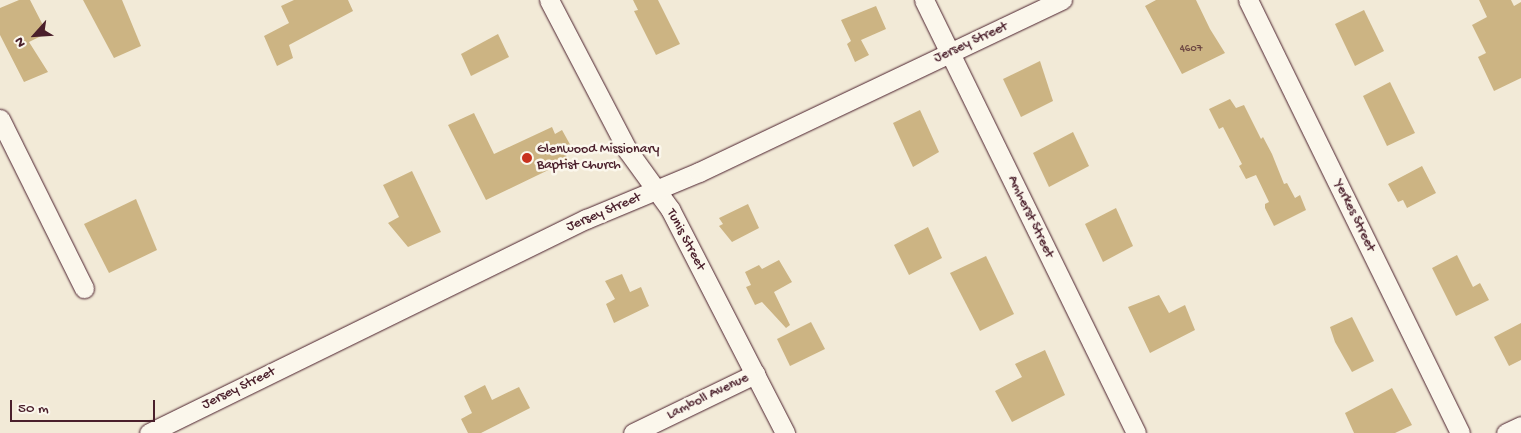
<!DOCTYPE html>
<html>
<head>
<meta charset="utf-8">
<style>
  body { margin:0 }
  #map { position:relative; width:1521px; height:433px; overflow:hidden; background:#f2ead7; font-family:"Gochi Hand",sans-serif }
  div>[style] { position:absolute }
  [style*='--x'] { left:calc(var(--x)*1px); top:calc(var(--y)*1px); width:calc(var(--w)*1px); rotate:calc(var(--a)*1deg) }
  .building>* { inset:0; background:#ccb483 }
  .roads { filter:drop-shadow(0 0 1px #4a1f2b) drop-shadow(0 0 1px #4a1f2b) }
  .minor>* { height:19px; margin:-9.5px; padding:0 9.5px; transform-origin:9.5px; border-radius:9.5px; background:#fbf7ec }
  .dots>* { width:14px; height:14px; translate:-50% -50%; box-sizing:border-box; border:2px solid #fbf7ec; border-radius:50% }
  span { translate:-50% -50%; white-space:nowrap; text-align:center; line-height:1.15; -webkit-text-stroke:5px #fbf7ec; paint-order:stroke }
  .number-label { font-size:11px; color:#6a4441 }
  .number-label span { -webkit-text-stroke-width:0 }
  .street-label { font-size:14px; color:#4a1f2b }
  .poi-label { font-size:14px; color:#4a1f2b }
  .left { translate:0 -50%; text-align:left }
  .north { position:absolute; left:10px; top:10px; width:50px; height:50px; -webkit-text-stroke:4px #fbf7ec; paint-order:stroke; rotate:244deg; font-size:14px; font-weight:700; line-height:20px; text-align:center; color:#4a1f2b }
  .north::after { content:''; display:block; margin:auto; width:18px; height:22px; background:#4a1f2b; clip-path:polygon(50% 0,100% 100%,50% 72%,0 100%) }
  .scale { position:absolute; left:10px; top:400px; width:145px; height:22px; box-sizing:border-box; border:2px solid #4a1f2b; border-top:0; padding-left:6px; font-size:15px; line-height:18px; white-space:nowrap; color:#4a1f2b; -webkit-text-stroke:4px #fbf7ec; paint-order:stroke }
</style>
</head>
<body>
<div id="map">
  <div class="building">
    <div style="clip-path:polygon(19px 0,30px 0,47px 33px,29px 42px,48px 72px,24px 82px,0 35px,0 8px)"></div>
    <div style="clip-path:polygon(83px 0,122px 0,141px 46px,114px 58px)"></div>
    <div style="clip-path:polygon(294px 0,348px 0,353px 11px,289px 45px,293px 58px,277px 66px,264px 36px,289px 23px,281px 6px)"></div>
    <div style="clip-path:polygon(633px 0,658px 0,680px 44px,656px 55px,634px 11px,638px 10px)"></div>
    <div style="clip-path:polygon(1156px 0,1196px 0,1210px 29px,1225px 53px,1182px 74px,1145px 6px)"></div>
    <div style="clip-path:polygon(1479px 0,1511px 0,1514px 6px,1521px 2px,1521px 78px,1494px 91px,1478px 57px,1486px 53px,1472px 25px,1487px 17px)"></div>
    <div style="clip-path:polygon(876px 6px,886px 29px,861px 40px,869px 55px,855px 62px,847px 44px,851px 41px,841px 20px)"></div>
    <div style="clip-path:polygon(1364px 10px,1384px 51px,1355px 66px,1335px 24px)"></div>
    <div style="clip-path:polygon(498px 34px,509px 57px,471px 76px,461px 54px)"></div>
    <div style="clip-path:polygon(1040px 61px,1053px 101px,1021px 117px,1003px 79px)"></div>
    <div style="clip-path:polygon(1390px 82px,1415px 133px,1387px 146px,1363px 96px)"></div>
    <div style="clip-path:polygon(1230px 99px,1236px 108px,1244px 105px,1261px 139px,1263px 137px,1272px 154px,1284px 184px,1287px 183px,1295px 198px,1300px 195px,1306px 210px,1274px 226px,1265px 208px,1265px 204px,1269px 202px,1256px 175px,1246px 179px,1239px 166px,1242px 164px,1223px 127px,1219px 129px,1209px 109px)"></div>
    <div style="clip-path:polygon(920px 110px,939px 152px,913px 167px,893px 123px)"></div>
    <div style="clip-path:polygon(474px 113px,494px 154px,552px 127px,555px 134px,562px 130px,572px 148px,566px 152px,567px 161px,486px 200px,448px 125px)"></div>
    <div style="clip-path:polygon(1073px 132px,1089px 166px,1049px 187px,1033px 153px)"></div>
    <div style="clip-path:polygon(1422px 166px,1436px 193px,1407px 208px,1403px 200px,1398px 202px,1388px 184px)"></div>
    <div style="clip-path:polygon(412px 171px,441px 232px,408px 247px,388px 223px,399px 217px,383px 185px)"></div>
    <div style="clip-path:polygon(136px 199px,157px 250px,109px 273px,84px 224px)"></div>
    <div style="clip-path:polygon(748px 204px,759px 228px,732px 242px,719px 226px,723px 224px,719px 218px)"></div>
    <div style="clip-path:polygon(1116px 208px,1133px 246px,1103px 262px,1085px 224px)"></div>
    <div style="clip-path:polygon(928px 227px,942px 258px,909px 275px,894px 245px)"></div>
    <div style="clip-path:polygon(1457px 255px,1473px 287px,1480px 283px,1489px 300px,1456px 316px,1432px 268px)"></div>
    <div style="clip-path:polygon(986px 256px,1014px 314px,980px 331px,950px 273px)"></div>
    <div style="clip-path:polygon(779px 260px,792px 282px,774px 292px,790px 325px,786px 328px,762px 302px,755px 305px,746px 287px,751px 285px,745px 272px,759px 265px,762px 269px)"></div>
    <div style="clip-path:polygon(622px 274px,630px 292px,641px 287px,649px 306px,614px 323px,606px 304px,615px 299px,605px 281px)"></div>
    <div style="clip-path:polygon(1159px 295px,1169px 313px,1185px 305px,1195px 330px,1150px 353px,1128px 307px)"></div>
    <div style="clip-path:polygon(1352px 317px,1374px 361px,1352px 372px,1335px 342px,1330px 327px)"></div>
    <div style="clip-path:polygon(811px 322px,825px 349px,790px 366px,777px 339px)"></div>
    <div style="clip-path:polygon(1521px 323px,1521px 360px,1509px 366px,1494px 337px)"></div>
    <div style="clip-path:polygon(1045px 350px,1065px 395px,1012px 422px,995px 391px,1022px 377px,1015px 364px)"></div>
    <div style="clip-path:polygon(485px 385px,492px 400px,519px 387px,530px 408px,481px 433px,468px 433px,461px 419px,472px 413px,464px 396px)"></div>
    <div style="clip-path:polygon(1392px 388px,1412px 425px,1395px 433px,1354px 433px,1345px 413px)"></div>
  </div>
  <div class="roads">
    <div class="minor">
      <div style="--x:549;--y:0;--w:170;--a:62.4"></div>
      <div style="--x:628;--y:151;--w:72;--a:54.1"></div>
      <div style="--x:670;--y:209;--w:252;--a:62.8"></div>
      <div style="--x:924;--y:0;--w:482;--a:63.9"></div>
      <div style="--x:1248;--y:0;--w:482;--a:63.9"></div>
      <div style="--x:0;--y:119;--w:189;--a:63.6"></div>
      <div style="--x:149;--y:433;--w:487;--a:-26.1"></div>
      <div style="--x:586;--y:219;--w:122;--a:-22.6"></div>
      <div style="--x:699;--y:172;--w:402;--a:-25.4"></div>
      <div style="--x:633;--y:433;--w:136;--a:-25.8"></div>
      <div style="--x:1506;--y:433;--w:17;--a:-25"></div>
    </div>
  </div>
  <div class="dots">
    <div style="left:527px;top:158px;background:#c8321e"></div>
  </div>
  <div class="number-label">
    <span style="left:1191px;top:49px">4607</span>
  </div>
  <div class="street-label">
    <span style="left:971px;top:43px;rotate:-25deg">Jersey Street</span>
    <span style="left:604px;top:213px;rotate:-23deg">Jersey Street</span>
    <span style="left:1354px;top:216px;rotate:64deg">Yerkes Street</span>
    <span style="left:1030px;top:217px;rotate:64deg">Amherst Street</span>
    <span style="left:685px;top:240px;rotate:62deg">Tunis Street</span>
    <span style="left:239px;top:389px;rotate:-26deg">Jersey Street</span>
    <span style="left:708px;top:397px;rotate:-26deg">Lamboll Avenue</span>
  </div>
  <div class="poi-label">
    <span class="left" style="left:537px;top:158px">Glenwood Missionary<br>Baptist Church</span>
  </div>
  <div class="north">N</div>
  <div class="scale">50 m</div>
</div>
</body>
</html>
